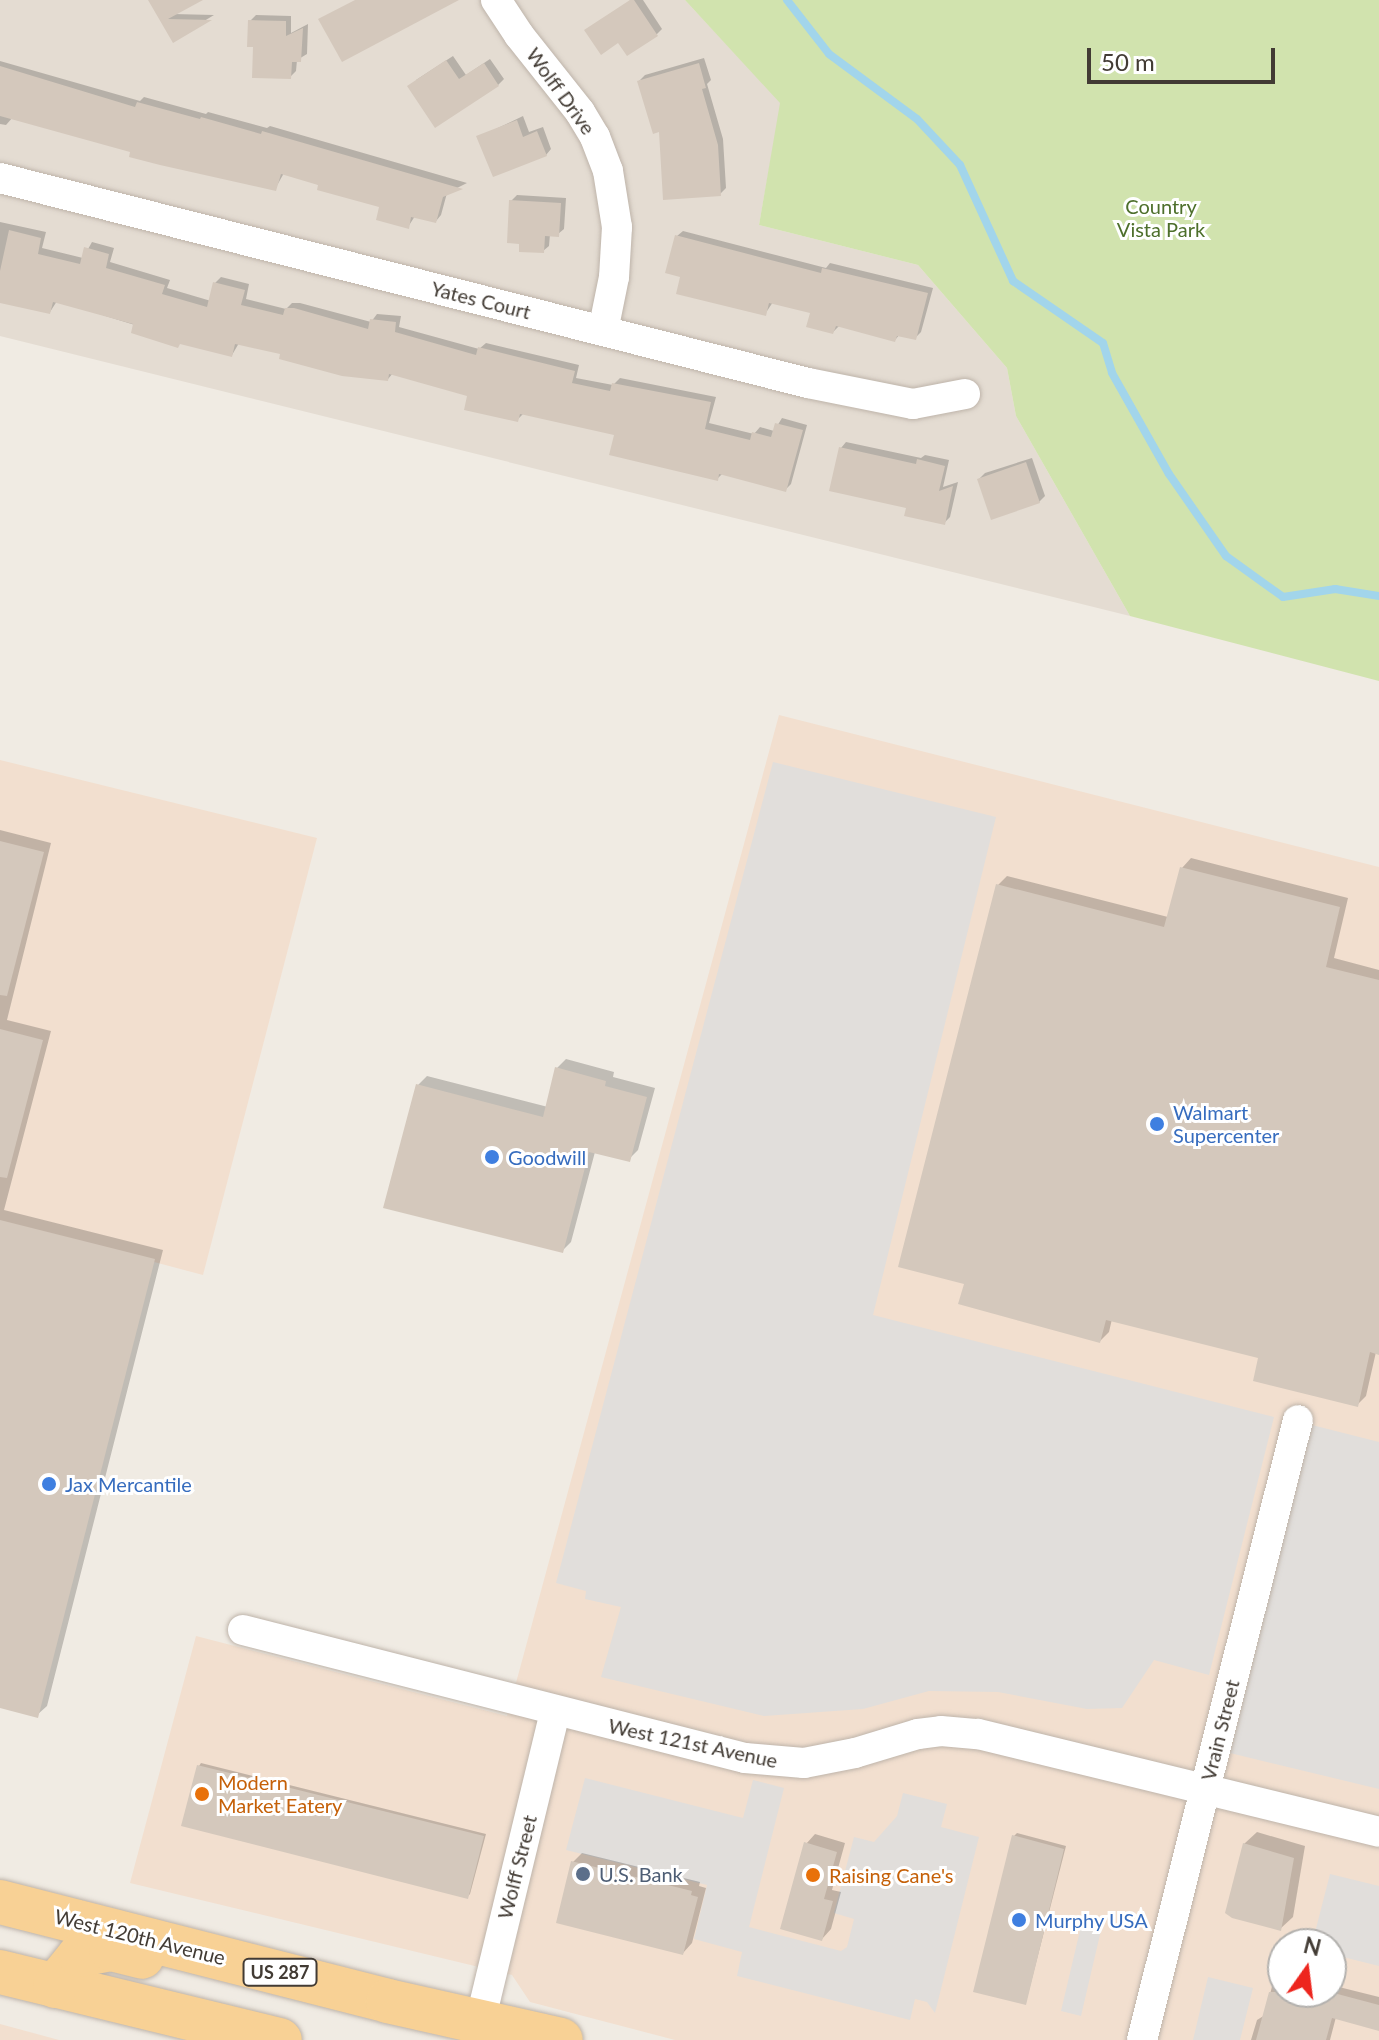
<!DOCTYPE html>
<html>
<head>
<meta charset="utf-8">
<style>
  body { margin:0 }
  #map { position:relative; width:1379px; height:2040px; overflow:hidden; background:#f0ebe3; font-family:Lato,sans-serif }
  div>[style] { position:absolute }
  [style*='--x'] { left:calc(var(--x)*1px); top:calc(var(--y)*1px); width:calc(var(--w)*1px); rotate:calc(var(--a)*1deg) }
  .residential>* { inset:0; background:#e4dcd2 }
  .commercial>* { inset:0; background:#f2dfcf }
  .green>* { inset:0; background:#d1e3ae }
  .parking>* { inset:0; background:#e1dedb }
  .shadow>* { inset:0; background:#0003 }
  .stream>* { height:8px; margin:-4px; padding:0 4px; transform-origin:4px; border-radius:4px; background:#a2d5eb }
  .building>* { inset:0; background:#d4c8bc }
  .roads { filter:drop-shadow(0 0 2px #beb4aa) drop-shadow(0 0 2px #beb4aa) }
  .minor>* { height:30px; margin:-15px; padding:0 15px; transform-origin:15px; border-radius:15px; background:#fff }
  .primary>* { height:44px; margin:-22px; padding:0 22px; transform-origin:22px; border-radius:22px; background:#f8d195 }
  .dots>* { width:22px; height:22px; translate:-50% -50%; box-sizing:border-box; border:4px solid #fff; border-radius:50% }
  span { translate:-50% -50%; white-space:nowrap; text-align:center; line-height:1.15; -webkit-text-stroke:6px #fff; paint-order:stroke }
  .shield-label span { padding:2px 6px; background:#fff; border:2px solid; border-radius:6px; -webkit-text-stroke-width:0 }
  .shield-label { font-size:18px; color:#423b34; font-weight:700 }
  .street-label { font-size:20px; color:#423b34 }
  .park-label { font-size:20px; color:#4d6f2b }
  .shop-label { font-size:20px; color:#366cbe }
  .left { translate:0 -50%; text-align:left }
  .food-label { font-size:20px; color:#c56008 }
  .service-label { font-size:20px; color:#4e5e75 }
  .north { position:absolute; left:1267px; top:1928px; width:80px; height:80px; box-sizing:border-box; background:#fff; border:2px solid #b3b1ae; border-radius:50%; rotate:14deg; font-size:22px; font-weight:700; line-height:32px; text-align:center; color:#423b34 }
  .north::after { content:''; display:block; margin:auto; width:28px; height:36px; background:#ed261e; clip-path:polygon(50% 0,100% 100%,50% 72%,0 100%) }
  .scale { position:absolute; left:1087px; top:48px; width:188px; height:36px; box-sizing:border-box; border:4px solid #423b34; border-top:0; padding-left:10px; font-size:24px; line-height:28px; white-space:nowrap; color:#423b34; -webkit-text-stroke:6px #fff; paint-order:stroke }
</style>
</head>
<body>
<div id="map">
  <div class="residential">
    <div style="clip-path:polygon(0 0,685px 0,781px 103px,759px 225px,918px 265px,1007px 368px,1016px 416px,1130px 616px,0 336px)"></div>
  </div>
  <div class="commercial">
    <div style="clip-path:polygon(evenodd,779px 715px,1379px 867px,1379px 2040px,675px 2040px,530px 2002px,512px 1975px,130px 1883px,196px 1636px,507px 1716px,779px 715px,1283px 1944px,1331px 1944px,1331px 1992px,1283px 1992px,1283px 1944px)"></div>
    <div style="clip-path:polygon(0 760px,317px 838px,203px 1275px,0 1221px)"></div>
    <div style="clip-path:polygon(0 2024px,59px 2040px,0 2040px)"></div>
  </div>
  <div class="green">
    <div style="clip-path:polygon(685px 0,1379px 0,1379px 681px,1130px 616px,1016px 416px,1007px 368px,918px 265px,759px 225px,780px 103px)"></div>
  </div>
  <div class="parking">
    <div style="clip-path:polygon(773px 762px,996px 817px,873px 1315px,1274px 1417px,1209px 1675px,1154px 1660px,1122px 1708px,1087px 1709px,998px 1692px,929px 1691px,863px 1709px,764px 1716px,601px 1677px,621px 1607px,585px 1599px,586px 1591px,556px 1583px)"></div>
    <div style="clip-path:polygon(1312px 1425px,1379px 1442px,1379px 1789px,1230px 1753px)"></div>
    <div style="clip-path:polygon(585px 1778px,743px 1818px,753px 1780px,784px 1788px,749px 1927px,841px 1951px,847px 1947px,854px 1919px,834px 1913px,854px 1837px,874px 1842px,897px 1816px,903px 1793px,947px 1804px,941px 1827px,979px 1837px,935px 2013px,927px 2002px,915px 1999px,910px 2020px,737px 1976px,742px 1952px,694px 1939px,707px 1885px,566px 1850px)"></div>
    <div style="clip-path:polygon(1330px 1874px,1379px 1886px,1379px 1966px,1331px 1954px,1331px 1944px,1312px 1944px)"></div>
    <div style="clip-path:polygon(1082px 1922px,1102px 1926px,1081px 2016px,1061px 2011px)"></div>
    <div style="clip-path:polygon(1208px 1977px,1253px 1988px,1240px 2040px,1193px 2040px)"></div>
  </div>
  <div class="shadow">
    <div style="clip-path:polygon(150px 0,199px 0,173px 14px,214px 15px,173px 40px)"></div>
    <div style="clip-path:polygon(630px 0,643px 0,662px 29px,657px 34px,618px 41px)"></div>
    <div style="clip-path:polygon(256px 15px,291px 16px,291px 33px,308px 24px,307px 54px,297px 60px,296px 71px,290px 77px,255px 45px,250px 21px)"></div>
    <div style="clip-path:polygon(453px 56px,466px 75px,490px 59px,504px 79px,498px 85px,416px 80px)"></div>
    <div style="clip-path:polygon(704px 58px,711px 80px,707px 84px,723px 139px,726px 188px,720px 194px,660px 130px,639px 81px,645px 75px)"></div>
    <div style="clip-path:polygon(0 61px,140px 101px,144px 97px,206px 114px,208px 112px,267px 128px,270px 126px,467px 183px,447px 193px,441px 215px,436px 221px,415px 216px,408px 227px,382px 206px,284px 173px,275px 189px,131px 155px,133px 151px,13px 117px,6px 125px,0 124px)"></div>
    <div style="clip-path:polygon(523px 116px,529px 132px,543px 127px,551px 149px,546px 155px,479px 137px)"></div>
    <div style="clip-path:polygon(517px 195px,566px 198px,564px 229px,558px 234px,550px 234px,549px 246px,543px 251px,511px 201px)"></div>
    <div style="clip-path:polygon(0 222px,46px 232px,42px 248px,83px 258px,92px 242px,114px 248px,110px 262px,170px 280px,167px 288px,211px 301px,215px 283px,221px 277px,249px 284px,246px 299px,286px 309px,292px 303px,300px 303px,371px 322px,377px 314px,401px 316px,399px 327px,479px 349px,486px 343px,579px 365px,576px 378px,613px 385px,620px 378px,716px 397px,709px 423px,754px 434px,760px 427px,774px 431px,782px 418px,807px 425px,791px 484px,785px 490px,723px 473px,717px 479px,616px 433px,523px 414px,517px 420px,469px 395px,393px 373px,388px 379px,239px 343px,232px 355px,57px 301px,50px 312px,0 300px)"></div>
    <div style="clip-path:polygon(683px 231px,826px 268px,830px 263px,933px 288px,921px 332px,915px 338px,900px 334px,895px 340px,840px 325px,833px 332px,813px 311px,773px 302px,765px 314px,683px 275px,677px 236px)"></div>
    <div style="clip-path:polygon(846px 442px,921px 458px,925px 455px,949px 460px,943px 487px,958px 482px,950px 517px,944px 523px,909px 506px,841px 448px)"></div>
    <div style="clip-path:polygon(1032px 458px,1045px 496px,1039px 502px,979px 479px,985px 473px)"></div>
    <div style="clip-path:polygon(0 830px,51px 843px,7px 1020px,51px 1031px,4px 1210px,163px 1250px,47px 1706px,37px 1715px,0 1706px)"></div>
    <div style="clip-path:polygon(1191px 858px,1348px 898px,1334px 958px,1379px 970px,1379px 1352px,1376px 1352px,1366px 1396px,1357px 1405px,1261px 1357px,1112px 1319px,1109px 1332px,1100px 1341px,966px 1282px,998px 885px,1007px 876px,1168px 917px,1182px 868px)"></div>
    <div style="clip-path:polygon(566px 1059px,614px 1072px,613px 1077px,655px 1088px,638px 1150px,629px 1159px,595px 1152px,571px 1242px,562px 1251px,418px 1085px,427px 1076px,548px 1107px,557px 1068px)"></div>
    <div style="clip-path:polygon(201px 1763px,486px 1834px,470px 1894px,468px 1896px,199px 1766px)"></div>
    <div style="clip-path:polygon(1257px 1832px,1305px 1846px,1293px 1917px,1280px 1929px,1244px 1844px)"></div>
    <div style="clip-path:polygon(1017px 1833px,1066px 1846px,1026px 2002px,1014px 1836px)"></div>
    <div style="clip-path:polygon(815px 1834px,845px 1843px,832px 1890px,841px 1892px,831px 1929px,822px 1939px,806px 1844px)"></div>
    <div style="clip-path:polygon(582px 1853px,700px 1882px,699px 1886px,706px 1888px,692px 1943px,683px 1953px,573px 1862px)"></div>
    <div style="clip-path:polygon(1280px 1972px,1283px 1992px,1331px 1992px,1331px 1985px,1379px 1997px,1379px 2029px,1336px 2017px,1330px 2040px,1251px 2040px,1257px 2020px,1265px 2015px,1274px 1978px)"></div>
  </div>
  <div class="stream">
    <div style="--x:787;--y:0;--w:68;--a:52.1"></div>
    <div style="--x:829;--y:54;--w:109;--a:36.5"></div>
    <div style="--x:917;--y:119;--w:63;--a:46.9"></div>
    <div style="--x:960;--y:165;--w:128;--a:65.4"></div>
    <div style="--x:1013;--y:281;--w:109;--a:34.6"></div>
    <div style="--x:1103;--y:343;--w:31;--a:73"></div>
    <div style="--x:1112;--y:373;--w:116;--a:60.6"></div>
    <div style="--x:1169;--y:474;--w:100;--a:55.2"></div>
    <div style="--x:1226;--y:556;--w:70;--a:35.7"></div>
    <div style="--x:1283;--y:597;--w:53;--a:-8.7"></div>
    <div style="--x:1335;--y:589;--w:45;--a:9"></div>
  </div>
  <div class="building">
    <div style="clip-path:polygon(148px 0,203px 0,168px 19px,212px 20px,173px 43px)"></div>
    <div style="clip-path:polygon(355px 0,459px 0,342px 62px,318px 19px)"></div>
    <div style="clip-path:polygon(630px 0,634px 0,658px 36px,627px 56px,618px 43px,601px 55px,584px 30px)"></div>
    <div style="clip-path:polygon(248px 20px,286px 21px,286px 36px,303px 28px,301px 62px,292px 62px,291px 79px,252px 78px,253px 47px,247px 47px)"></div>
    <div style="clip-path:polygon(446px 60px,459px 79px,484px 63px,499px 86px,435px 128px,407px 86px)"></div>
    <div style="clip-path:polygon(699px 63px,706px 88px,702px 89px,718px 145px,721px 196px,663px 200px,659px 132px,653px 134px,637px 81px)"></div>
    <div style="clip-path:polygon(0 66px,135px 107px,137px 102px,200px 119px,201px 117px,261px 134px,262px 131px,463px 189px,443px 197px,436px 223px,411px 217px,409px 229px,376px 220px,379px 207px,317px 190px,318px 185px,281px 174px,276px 191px,160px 165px,129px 157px,130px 152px,0 116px)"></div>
    <div style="clip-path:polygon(517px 120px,523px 137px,537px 131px,547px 156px,493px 177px,476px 136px)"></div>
    <div style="clip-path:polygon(509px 200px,561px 203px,559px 237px,545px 236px,544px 253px,519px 252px,519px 244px,507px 243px)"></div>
    <div style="clip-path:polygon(9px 230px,41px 238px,38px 254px,80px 264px,84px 247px,109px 254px,106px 268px,165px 285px,162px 294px,207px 307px,213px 282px,245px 290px,241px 305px,283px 315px,285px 308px,294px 308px,368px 329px,370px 319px,396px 322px,395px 332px,476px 355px,478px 347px,575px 371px,572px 383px,610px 391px,612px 383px,711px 402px,705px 429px,750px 440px,752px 432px,771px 437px,775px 423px,803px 430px,786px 492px,719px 474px,718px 481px,609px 455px,614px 435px,520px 414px,518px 422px,464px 410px,467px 396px,389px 374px,388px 381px,342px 376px,279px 359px,280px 354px,235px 344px,232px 357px,180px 344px,178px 348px,131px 333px,133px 324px,53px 302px,50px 314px,0 303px,0 271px)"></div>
    <div style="clip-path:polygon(675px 235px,821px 273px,822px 268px,928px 293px,916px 340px,897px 336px,895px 342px,836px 326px,833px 334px,806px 327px,810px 313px,769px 303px,766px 316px,676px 294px,680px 277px,665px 273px)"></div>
    <div style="clip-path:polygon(839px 447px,916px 464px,917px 459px,945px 466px,939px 491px,953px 486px,945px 525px,904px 516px,906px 508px,829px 491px)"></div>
    <div style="clip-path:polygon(1026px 462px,1040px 503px,991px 520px,977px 479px)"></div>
    <div style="clip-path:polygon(0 841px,44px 852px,7px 996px,0 995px)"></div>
    <div style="clip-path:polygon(1180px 867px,1340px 907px,1326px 967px,1379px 980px,1379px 1355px,1370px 1352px,1358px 1407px,1253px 1381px,1258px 1358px,1106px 1320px,1100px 1343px,958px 1304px,964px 1284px,898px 1267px,996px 884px,1164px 927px)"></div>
    <div style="clip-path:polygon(0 1029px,43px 1040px,7px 1178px,0 1177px)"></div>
    <div style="clip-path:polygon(555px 1067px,606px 1081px,605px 1086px,647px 1097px,630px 1162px,589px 1152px,563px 1253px,383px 1208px,416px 1084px,543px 1117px)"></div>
    <div style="clip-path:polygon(0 1220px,155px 1259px,38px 1718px,0 1708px)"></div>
    <div style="clip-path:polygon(197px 1765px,484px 1836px,468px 1899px,181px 1826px)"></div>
    <div style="clip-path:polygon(1012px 1835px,1064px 1849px,1026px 2005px,973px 1992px)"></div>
    <div style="clip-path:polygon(804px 1842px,837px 1852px,824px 1899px,833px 1901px,822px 1941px,780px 1929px)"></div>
    <div style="clip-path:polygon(1243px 1843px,1294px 1858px,1281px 1931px,1232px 1918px,1225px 1913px)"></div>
    <div style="clip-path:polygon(571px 1861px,692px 1891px,691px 1895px,698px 1897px,683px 1955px,556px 1923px)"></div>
    <div style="clip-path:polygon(1269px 1992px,1330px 1992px,1379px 2005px,1379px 2031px,1332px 2018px,1326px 2040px,1256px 2040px)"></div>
  </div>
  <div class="roads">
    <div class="minor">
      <div style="--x:496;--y:0;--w:42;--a:56.7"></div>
      <div style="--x:519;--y:35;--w:98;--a:51.6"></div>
      <div style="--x:580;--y:112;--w:29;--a:59"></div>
      <div style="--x:595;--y:137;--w:36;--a:69"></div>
      <div style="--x:608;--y:171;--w:57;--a:80.9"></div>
      <div style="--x:617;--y:227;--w:50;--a:93.4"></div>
      <div style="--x:614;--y:277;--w:55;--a:101.5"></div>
      <div style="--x:0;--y:178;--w:834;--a:14.24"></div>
      <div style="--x:808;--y:383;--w:107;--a:11.3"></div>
      <div style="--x:913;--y:404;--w:53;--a:-10.9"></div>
      <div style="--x:243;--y:1630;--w:518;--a:14.3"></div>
      <div style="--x:745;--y:1758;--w:59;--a:4.8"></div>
      <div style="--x:804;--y:1763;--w:52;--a:-11.1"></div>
      <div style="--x:855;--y:1753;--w:66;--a:-16.8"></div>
      <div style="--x:918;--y:1734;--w:23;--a:-7"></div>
      <div style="--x:941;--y:1731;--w:37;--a:5"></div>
      <div style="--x:978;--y:1734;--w:413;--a:13.7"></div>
      <div style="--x:480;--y:2022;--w:320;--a:-76.4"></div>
      <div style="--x:1142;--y:2040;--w:639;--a:-75.88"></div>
    </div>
    <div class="primary">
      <div style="--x:0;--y:1902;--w:400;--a:14.3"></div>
      <div style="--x:388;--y:2001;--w:177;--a:12.7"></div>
      <div style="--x:0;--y:1972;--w:288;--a:13.7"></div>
      <div style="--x:55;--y:1986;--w:40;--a:-51"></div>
      <div style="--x:80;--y:1955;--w:32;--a:-11"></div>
      <div style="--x:111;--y:1949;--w:32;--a:14"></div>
    </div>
  </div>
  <div class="dots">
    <div style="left:1157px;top:1124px;background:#3f7fe0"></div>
    <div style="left:492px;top:1157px;background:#3f7fe0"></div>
    <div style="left:49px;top:1484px;background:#3f7fe0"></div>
    <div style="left:202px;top:1794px;background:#e8710a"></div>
    <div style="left:583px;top:1874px;background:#5c6f8a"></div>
    <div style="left:813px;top:1875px;background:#e8710a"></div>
    <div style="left:1019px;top:1920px;background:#3f7fe0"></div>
  </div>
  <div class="shield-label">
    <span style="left:280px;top:1972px">US 287</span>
  </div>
  <div class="street-label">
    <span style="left:561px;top:91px;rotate:54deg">Wolff Drive</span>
    <span style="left:481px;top:300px;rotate:14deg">Yates Court</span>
    <span style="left:1220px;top:1730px;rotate:-76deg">Vrain Street</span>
    <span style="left:693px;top:1743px;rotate:12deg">West 121st Avenue</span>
    <span style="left:517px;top:1867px;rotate:-76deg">Wolff Street</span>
    <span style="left:140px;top:1937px;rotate:14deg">West 120th Avenue</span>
  </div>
  <div class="park-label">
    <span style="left:1161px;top:218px">Country<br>Vista Park</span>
  </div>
  <div class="shop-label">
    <span class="left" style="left:1173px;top:1124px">Walmart<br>Supercenter</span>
    <span class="left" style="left:508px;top:1157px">Goodwill</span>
    <span class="left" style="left:65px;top:1484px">Jax Mercantile</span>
    <span class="left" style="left:1035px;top:1920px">Murphy USA</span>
  </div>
  <div class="food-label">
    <span class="left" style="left:218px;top:1794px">Modern<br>Market Eatery</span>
    <span class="left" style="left:829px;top:1875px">Raising Cane's</span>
  </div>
  <div class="service-label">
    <span class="left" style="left:599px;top:1874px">U.S. Bank</span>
  </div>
  <div class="north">N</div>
  <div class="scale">50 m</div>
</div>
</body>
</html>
